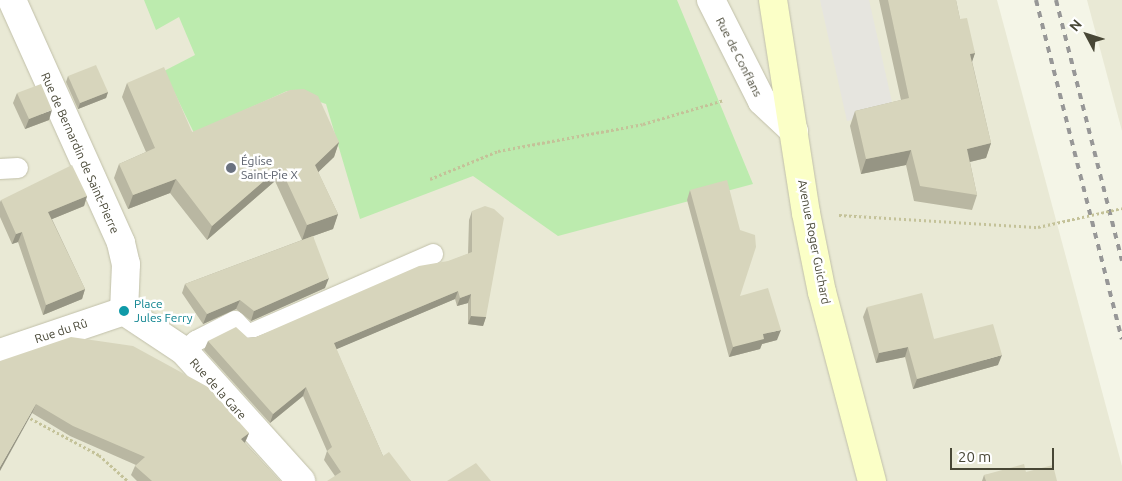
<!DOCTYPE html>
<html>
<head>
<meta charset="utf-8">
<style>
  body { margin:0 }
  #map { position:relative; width:1122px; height:481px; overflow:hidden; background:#f4f5e7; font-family:Ubuntu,sans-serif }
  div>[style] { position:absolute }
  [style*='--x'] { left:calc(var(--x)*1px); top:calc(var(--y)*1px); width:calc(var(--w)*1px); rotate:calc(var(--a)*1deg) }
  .residential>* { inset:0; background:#e9e9d5 }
  .green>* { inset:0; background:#bcebae }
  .parking>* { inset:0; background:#e6e5df }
  .path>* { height:3px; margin-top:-1.5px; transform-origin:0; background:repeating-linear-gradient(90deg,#c4c299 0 2.5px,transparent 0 5px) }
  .roads { filter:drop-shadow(0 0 1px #c1c0a9) drop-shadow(0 0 1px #c1c0a9) }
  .service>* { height:20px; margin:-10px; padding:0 10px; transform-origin:10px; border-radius:10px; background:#fff }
  .minor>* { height:28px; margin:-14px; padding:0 14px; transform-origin:14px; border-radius:14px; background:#fff }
  .secondary>* { height:28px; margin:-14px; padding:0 14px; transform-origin:14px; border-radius:14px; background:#fbffc7 }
  .rail>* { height:4px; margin-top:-2px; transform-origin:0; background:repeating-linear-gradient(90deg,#979797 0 6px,transparent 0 12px) }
  .path-bridge>* { height:3px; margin-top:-1.5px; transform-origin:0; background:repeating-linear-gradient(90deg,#c4c299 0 2.5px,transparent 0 5px) }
  .wall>* { inset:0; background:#b9b7a2 }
  .shaded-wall>* { inset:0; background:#969584 }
  .building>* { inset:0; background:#d7d5bc }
  .dots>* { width:14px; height:14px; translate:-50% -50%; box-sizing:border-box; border:2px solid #fff; border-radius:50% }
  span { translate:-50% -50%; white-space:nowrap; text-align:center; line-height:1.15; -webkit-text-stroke:5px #fff; paint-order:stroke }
  .street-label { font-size:12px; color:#484736 }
  .worship-label { font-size:12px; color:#5b616d }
  .left { translate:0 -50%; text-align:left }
  .culture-label { font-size:12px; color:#0d838f }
  .north { position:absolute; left:1062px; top:10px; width:50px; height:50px; -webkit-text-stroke:4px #fff; paint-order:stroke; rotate:310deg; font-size:14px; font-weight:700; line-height:20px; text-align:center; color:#484736 }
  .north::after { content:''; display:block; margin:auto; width:18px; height:22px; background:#484736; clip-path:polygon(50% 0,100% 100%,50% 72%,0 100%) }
  .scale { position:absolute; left:950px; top:448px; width:104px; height:22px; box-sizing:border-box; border:2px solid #484736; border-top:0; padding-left:6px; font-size:15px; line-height:18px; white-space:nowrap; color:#484736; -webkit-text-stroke:4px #fff; paint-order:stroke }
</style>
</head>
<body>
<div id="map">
  <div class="residential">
    <div style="clip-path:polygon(0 0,997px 0,1122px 466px,1122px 481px,0 481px)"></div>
    <div style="clip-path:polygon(1087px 0,1122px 0,1122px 131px)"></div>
  </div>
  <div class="green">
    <div style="clip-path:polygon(144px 0,677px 0,753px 184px,558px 236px,473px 176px,360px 219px,326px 104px,287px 91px,194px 133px,164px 71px,195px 55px,179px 17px,156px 30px)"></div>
  </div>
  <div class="parking">
    <div style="clip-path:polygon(820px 0,869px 0,894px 111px,847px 121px)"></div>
  </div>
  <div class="path">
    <div style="--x:430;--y:179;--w:74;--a:-22.4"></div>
    <div style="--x:498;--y:151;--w:147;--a:-10.5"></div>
    <div style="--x:643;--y:124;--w:84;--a:-16.5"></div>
    <div style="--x:839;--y:215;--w:199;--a:3.5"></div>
    <div style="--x:26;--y:416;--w:83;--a:28.1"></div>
    <div style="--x:99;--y:455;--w:39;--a:42"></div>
  </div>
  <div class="roads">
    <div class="service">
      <div style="--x:0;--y:169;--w:18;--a:-3"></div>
      <div style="--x:184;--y:351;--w:16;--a:-40"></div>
      <div style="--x:196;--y:341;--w:44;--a:-27.1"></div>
      <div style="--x:235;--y:321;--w:19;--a:47"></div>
      <div style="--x:248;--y:335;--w:202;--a:-23.6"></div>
    </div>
    <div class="minor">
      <div style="--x:12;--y:0;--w:266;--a:65.8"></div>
      <div style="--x:121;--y:243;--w:22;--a:77"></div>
      <div style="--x:126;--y:264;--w:47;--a:92.4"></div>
      <div style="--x:711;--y:0;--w:113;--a:63.2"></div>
      <div style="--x:762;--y:101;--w:44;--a:43.2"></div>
      <div style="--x:124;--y:311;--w:72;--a:33.7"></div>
      <div style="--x:184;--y:351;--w:175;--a:48"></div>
      <div style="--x:0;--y:353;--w:131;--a:-18.7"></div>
    </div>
    <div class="secondary">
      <div style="--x:773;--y:0;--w:216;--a:81.2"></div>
      <div style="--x:806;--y:213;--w:81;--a:78.6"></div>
      <div style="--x:822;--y:292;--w:196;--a:75.2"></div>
    </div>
  </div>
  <div class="rail">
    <div style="--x:1036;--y:0;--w:350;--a:75.8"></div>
    <div style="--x:1056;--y:0;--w:269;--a:75.8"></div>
  </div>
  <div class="path-bridge">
    <div style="--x:1038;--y:227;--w:86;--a:-12.7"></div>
  </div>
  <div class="wall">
    <div style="clip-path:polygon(879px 0,956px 0,960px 19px,975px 53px,972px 61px,991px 143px,986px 158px,970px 162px,977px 195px,972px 210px,914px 201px,906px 165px,861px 174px,850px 126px,855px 111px,901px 100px)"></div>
    <div style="clip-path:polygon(68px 76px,108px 92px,106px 98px,78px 109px,66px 82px)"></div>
    <div style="clip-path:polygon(127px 83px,192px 132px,339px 142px,334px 157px,318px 172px,338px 214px,333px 229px,313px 236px,325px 288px,251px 321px,236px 309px,203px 324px,182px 293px,185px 284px,302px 240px,275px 181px,207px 240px,170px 193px,128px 209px,114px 178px,119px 164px,146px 152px,122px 97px)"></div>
    <div style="clip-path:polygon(17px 93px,49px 120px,25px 129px,13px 103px)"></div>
    <div style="clip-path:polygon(690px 190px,740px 296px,777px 340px,762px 344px,760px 349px,729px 357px,687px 200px)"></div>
    <div style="clip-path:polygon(87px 196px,84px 206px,52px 219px,85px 289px,82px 299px,43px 315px,18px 242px,12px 244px,0 217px,0 202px,1px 200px)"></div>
    <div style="clip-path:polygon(472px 211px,486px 317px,483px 326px,468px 324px,468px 303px,457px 306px,455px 299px,336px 349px,383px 456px,411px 481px,335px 476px,324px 460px,327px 451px,303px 396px,270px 423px,204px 350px,208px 341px,256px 337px,468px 254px,469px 220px)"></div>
    <div style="clip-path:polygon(867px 307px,934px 339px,998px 365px,913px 389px,905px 357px,876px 363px,863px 317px)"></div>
    <div style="clip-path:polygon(0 361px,249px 433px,245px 443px,280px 481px,137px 481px,131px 475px,135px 466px,136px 465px,70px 436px,32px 413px)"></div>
    <div style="clip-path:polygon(1026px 472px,1057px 481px,982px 481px,984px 475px)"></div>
  </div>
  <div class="shaded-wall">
    <div style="clip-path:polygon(975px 53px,970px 68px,970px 54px)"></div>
    <div style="clip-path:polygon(108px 92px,106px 98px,78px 109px,80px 103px)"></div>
    <div style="clip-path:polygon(52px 110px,49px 120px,25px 129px,29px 119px)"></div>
    <div style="clip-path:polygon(339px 142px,334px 157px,310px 180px,315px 165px)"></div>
    <div style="clip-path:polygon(991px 143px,986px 158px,961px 164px,967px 149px)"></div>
    <div style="clip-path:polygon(911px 150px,906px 165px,861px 174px,866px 159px)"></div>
    <div style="clip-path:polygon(280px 167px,275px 181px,207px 240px,212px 226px)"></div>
    <div style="clip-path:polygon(176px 179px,170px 193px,128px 209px,133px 195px)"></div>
    <div style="clip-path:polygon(87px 196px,84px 206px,45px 222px,48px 212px)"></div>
    <div style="clip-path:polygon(338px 214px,333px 229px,302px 240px,307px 225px)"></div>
    <div style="clip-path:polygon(22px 232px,18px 242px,12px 244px,16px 234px)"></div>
    <div style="clip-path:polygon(329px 278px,325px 288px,251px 321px,254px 311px)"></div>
    <div style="clip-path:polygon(85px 289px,82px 299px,43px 315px,46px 305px)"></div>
    <div style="clip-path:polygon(458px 291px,455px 299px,330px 352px,334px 343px)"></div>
    <div style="clip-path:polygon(471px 294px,468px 303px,457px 306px,460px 298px)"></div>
    <div style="clip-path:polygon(240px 300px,236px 309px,203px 324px,207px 314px)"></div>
    <div style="clip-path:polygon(471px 316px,486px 317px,483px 326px,468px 324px)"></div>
    <div style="clip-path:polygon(781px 330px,777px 340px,762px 344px,760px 349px,729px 357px,733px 347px,763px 334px)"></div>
    <div style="clip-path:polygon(908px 347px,905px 357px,876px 363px,879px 353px)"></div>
    <div style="clip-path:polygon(1002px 355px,998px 365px,913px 389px,917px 379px)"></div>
    <div style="clip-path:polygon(306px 387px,303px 396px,270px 423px,273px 414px)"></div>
    <div style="clip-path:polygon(36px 404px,32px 413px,0 471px,0 467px)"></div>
    <div style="clip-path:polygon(249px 433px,245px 442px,237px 448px,241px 439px)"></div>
  </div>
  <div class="building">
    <div style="clip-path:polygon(888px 0,956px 0,960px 19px,967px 18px,975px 53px,970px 54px,991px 143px,967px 149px,977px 195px,920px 186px,911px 150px,866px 159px,855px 111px,909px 98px)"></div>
    <div style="clip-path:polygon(96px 65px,108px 92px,80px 103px,68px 76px)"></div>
    <div style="clip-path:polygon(164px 67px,192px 132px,290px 90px,304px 89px,318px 96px,339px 142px,315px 165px,338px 214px,307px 225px,280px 167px,212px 226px,176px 179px,133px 195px,119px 164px,155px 148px,127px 83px)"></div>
    <div style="clip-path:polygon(41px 84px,52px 110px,29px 119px,17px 93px)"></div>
    <div style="clip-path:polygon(72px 165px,87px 196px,48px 212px,85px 289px,46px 305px,22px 232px,16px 234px,1px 200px)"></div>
    <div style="clip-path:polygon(727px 180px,740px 230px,755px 235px,756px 247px,740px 296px,768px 288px,781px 330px,763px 334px,764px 339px,733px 347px,690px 190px)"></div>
    <div style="clip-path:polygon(485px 206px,494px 209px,504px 218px,486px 317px,471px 316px,471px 294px,460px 298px,458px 291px,334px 343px,383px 456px,389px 452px,411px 481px,327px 481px,341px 472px,327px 451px,332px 447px,306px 387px,273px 414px,208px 341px,236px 327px,248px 338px,256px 337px,419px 266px,448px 261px,472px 252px,472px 211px)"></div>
    <div style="clip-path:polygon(313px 236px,329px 278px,254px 311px,240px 300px,207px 314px,185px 284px)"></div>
    <div style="clip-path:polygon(922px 293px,934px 339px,993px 324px,1002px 355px,917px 379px,908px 347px,879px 353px,867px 307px)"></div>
    <div style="clip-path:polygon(71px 337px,133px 346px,208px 387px,249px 433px,241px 439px,280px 481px,152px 481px,135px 466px,145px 457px,73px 426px,36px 404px,0 467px,0 361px)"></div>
    <div style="clip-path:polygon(476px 463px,491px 481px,447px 481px)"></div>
    <div style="clip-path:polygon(1024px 464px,1026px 472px,1053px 465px,1057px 481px,986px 481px,984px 475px)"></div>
  </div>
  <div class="dots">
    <div style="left:231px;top:168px;background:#6b7280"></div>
    <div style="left:124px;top:311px;background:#0f9aa8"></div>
  </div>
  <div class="street-label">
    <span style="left:739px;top:57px;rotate:63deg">Rue de Conflans</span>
    <span style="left:80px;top:153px;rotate:66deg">Rue de Bernardin de Saint-Pierre</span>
    <span style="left:814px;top:242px;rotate:79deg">Avenue Roger Guichard</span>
    <span style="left:61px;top:331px;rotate:-18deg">Rue du Rû</span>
    <span style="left:218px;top:389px;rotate:48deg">Rue de la Gare</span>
  </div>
  <div class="worship-label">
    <span class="left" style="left:241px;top:168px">Église<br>Saint-Pie X</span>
  </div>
  <div class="culture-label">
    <span class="left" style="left:134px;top:311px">Place<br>Jules Ferry</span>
  </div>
  <div class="north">N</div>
  <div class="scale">20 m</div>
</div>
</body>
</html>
